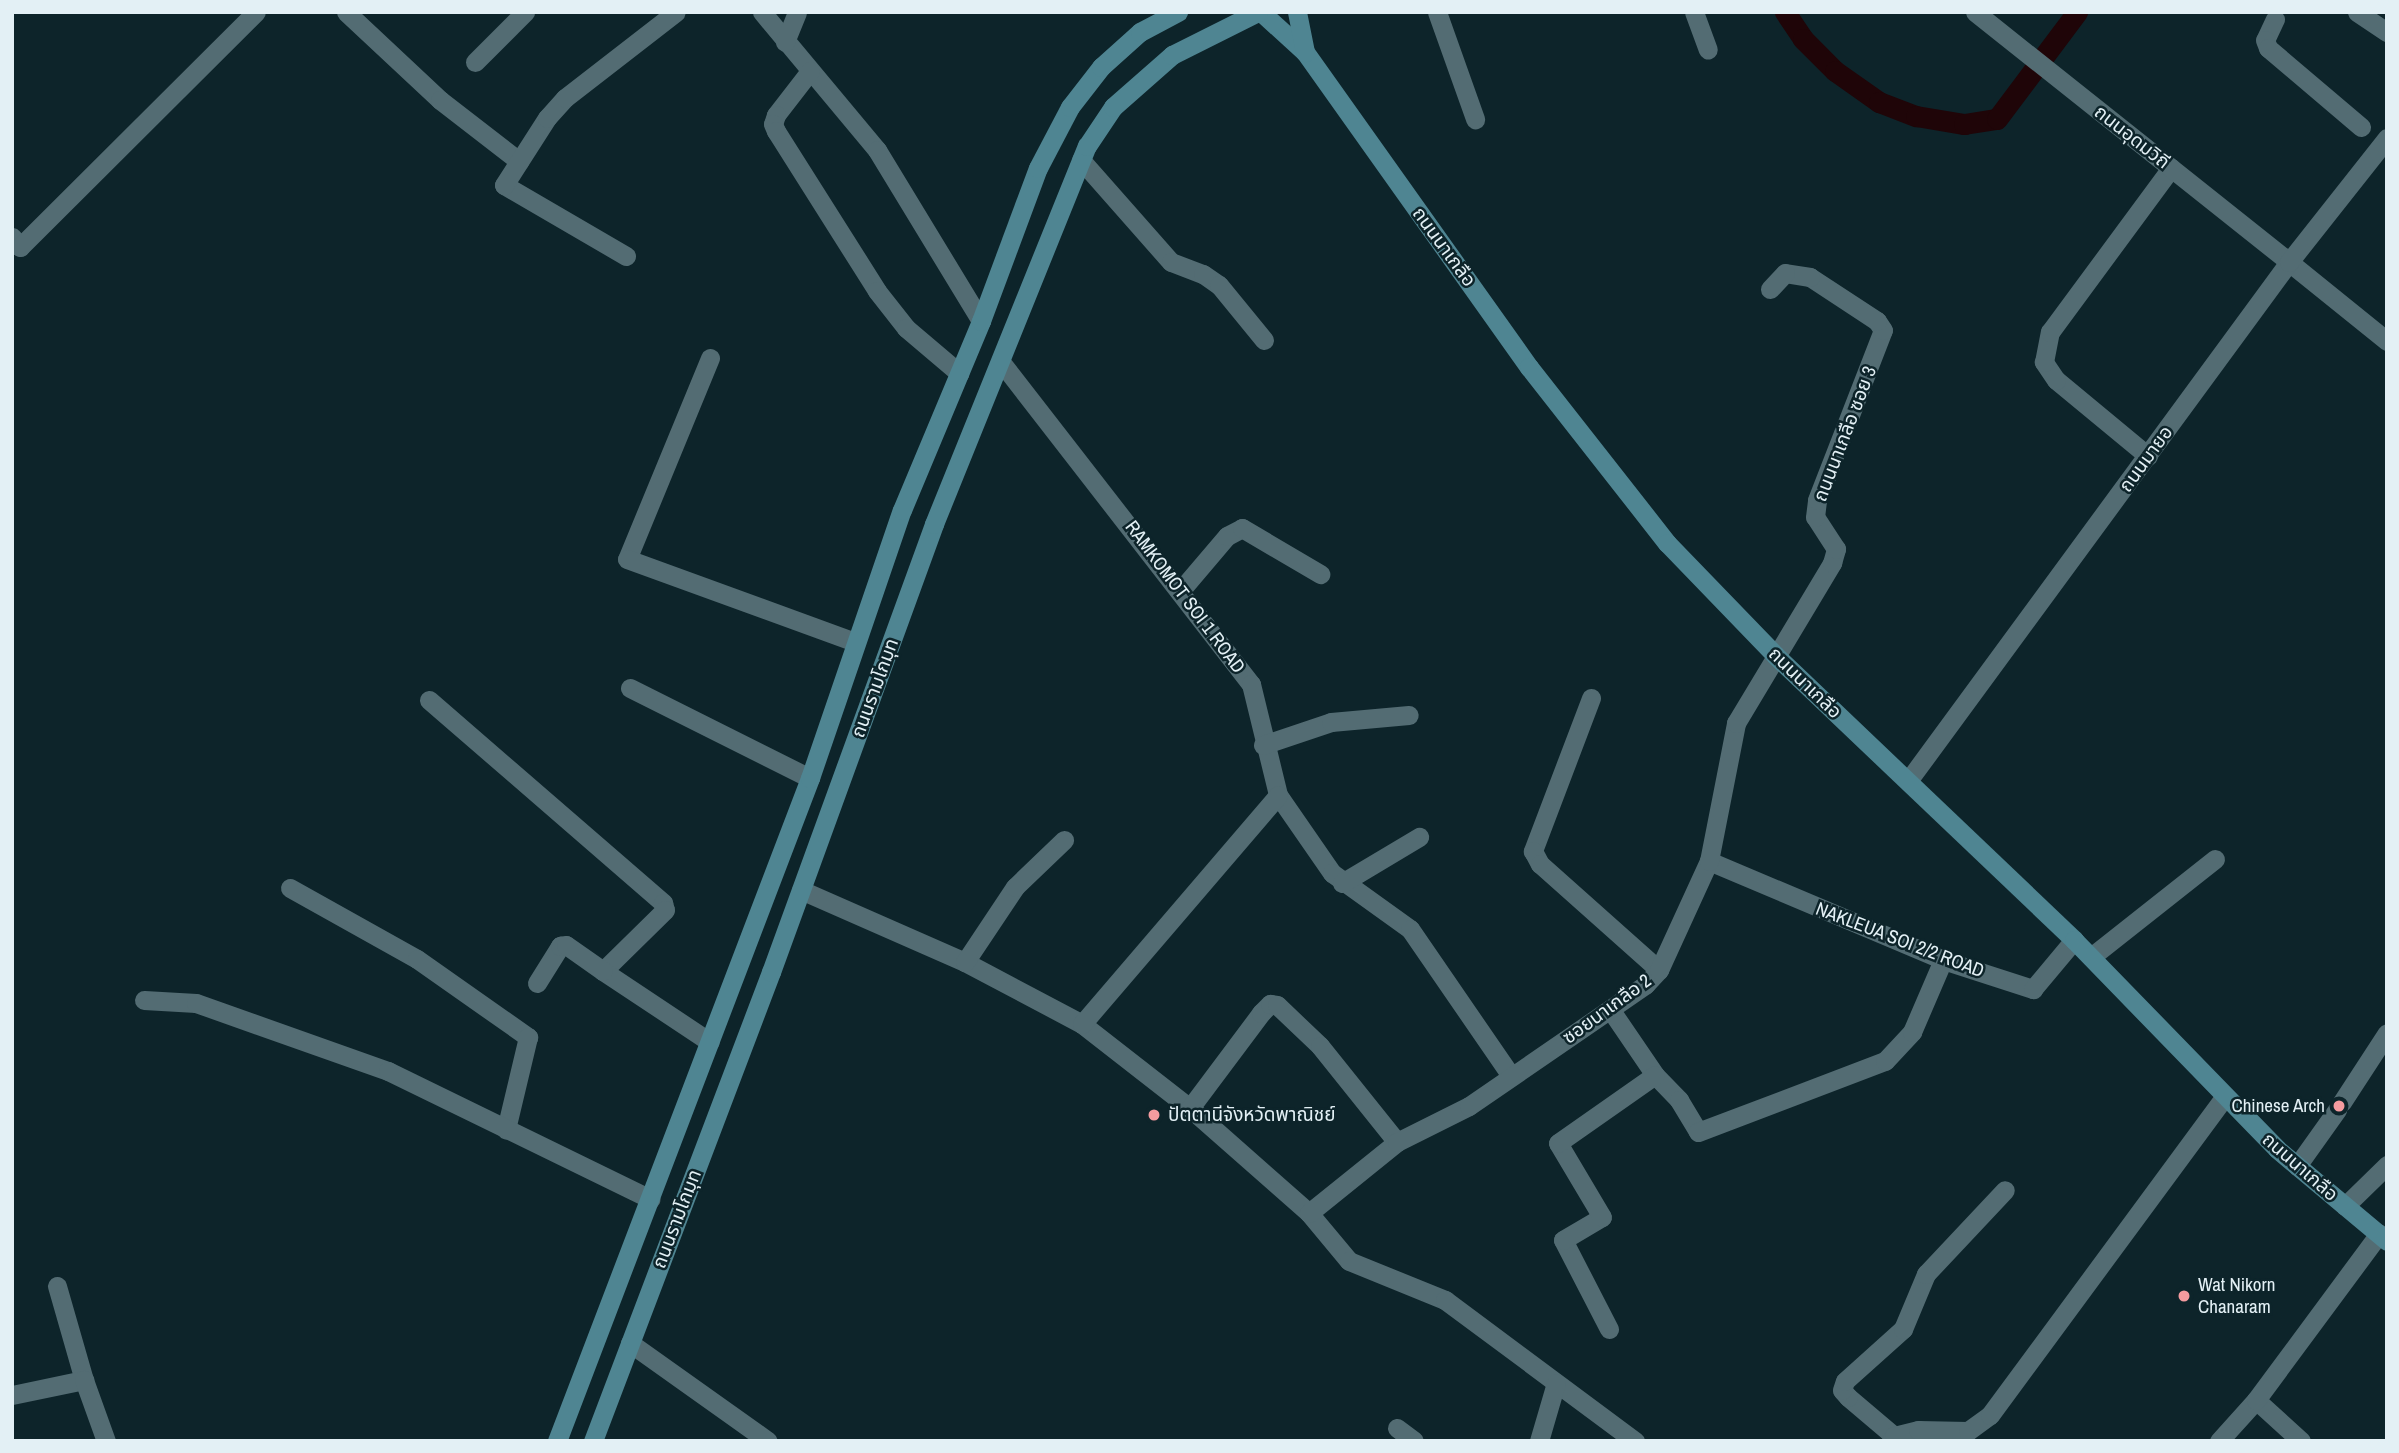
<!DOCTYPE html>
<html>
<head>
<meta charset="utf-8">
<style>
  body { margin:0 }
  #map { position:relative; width:2399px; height:1453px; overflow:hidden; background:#0d242a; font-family:"Archivo Narrow","Noto Sans Thai",sans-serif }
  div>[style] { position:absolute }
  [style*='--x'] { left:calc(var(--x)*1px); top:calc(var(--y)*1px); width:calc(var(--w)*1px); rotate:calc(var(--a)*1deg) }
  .canal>* { height:21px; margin:-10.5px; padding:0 10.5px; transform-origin:10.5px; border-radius:10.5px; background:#1f0508 }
  .minor>* { height:19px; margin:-9.5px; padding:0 9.5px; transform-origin:9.5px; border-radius:9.5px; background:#536c73 }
  .tertiary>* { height:19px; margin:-9.5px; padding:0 9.5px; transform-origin:9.5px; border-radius:9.5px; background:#536c73 }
  .secondary>* { height:19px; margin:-9.5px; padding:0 9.5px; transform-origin:9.5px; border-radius:9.5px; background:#4f8592 }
  .dots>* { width:19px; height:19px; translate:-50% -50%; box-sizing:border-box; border:4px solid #0d242a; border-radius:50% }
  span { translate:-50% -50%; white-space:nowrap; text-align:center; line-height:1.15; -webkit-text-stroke:5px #0d242a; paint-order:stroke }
  .street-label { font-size:19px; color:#e3f0f5 }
  .poi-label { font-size:19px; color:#e3f0f5 }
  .right { translate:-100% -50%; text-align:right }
  .left { translate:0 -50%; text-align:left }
  .frame { position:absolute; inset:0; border:14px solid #e3f0f5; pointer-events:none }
</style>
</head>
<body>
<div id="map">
  <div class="canal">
    <div style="--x:1785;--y:12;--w:32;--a:56"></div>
    <div style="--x:1803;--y:39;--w:45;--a:45"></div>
    <div style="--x:1835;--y:71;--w:54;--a:35.2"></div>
    <div style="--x:1879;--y:102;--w:40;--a:21"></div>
    <div style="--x:1916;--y:116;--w:49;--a:9.5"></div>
    <div style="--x:1964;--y:124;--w:33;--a:-9"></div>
    <div style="--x:1997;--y:119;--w:134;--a:-53.2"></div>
  </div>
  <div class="minor">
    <div style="--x:346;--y:12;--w:129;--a:43.1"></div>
    <div style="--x:440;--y:100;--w:100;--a:37.7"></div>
    <div style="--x:762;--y:12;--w:180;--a:50.2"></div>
    <div style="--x:877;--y:150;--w:200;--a:58.7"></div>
    <div style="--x:1437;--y:12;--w:114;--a:70.4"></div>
    <div style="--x:1694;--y:12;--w:40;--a:69.8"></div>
    <div style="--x:2357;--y:12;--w:36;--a:34"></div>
    <div style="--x:2275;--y:19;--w:23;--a:115"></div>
    <div style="--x:2265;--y:40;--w:9;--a:69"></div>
    <div style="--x:2268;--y:48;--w:122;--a:40.3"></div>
    <div style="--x:785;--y:42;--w:32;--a:-68"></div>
    <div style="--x:475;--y:62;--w:71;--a:-45"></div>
    <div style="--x:810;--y:71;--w:56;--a:127.7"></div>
    <div style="--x:776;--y:115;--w:9;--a:108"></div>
    <div style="--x:773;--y:124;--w:8;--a:67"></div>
    <div style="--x:776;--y:131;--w:189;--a:57.7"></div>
    <div style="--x:877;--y:291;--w:47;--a:51.9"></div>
    <div style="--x:906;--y:328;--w:70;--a:40.3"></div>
    <div style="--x:1081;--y:160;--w:136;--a:48.6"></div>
    <div style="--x:1171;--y:262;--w:34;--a:21"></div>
    <div style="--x:1203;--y:274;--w:19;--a:35"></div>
    <div style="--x:1219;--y:285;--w:71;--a:50.7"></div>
    <div style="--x:12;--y:237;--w:13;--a:51"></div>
    <div style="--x:20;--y:247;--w:333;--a:-44.9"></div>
    <div style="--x:626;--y:256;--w:141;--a:-149.8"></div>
    <div style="--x:504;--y:185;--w:80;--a:-57.3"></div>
    <div style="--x:547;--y:118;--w:27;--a:-48"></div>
    <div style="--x:565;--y:98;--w:140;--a:-37.8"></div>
    <div style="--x:2289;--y:262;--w:126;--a:38.9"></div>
    <div style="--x:710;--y:358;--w:217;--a:112.4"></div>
    <div style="--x:627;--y:559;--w:243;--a:20"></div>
    <div style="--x:1001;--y:362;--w:408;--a:52.2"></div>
    <div style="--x:1251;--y:684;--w:114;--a:76.3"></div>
    <div style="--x:1278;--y:795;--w:95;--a:55.3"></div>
    <div style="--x:1332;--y:873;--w:96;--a:35.7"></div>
    <div style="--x:1410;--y:929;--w:178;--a:55.5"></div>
    <div style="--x:2148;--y:456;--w:119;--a:-140.4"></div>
    <div style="--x:2056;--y:380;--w:22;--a:-124"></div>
    <div style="--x:2044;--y:362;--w:31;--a:-79"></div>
    <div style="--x:2050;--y:332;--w:204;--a:-53.6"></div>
    <div style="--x:1181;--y:590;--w:71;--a:-49.6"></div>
    <div style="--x:1227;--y:536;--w:17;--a:-28"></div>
    <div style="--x:1242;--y:528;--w:91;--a:30.5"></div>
    <div style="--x:630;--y:688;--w:201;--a:26.6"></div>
    <div style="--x:1591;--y:698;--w:164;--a:110.8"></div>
    <div style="--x:1533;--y:851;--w:15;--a:62"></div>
    <div style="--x:1540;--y:864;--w:159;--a:41.7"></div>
    <div style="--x:429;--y:700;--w:310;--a:40.9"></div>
    <div style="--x:663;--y:903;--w:7;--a:74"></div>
    <div style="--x:665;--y:910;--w:87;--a:135.5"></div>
    <div style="--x:603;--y:971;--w:128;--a:33.6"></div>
    <div style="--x:1263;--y:745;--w:72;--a:-18.7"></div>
    <div style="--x:1331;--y:722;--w:78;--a:-5.1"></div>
    <div style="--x:1709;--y:861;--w:254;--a:22.9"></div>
    <div style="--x:1943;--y:960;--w:95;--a:17.9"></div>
    <div style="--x:2033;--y:989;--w:64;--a:-50.1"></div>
    <div style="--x:1342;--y:883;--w:90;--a:-30.9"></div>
    <div style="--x:290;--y:888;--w:145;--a:29.2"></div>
    <div style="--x:417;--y:959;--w:136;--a:35.1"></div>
    <div style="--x:528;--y:1037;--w:95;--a:103.4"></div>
    <div style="--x:801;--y:890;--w:179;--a:23.7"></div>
    <div style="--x:965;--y:962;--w:132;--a:27.9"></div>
    <div style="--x:1082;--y:1024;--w:137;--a:37.9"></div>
    <div style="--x:1190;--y:1108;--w:159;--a:41.4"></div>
    <div style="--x:1309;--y:1213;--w:62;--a:50.2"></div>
    <div style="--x:1349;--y:1261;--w:104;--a:22.1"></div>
    <div style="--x:1445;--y:1300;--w:237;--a:36.6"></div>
    <div style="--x:2091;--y:957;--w:158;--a:-38.3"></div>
    <div style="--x:965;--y:962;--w:90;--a:-56.3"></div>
    <div style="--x:1015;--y:887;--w:68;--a:-43.8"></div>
    <div style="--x:537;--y:983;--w:44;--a:-58.1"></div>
    <div style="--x:560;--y:946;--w:6;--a:-9"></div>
    <div style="--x:566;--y:945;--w:45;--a:35.1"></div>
    <div style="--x:144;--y:1000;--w:52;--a:3.3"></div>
    <div style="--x:196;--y:1003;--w:204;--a:19.5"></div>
    <div style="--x:388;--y:1071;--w:292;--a:26"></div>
    <div style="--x:1610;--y:1009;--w:80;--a:55.7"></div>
    <div style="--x:1655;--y:1075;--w:35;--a:46"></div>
    <div style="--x:1679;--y:1100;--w:37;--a:59"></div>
    <div style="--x:1698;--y:1132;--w:200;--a:-20.8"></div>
    <div style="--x:1885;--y:1061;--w:40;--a:-47"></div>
    <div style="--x:1912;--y:1032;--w:78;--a:-66.7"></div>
    <div style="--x:1082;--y:1024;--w:301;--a:-49.4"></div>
    <div style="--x:2342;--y:1102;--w:82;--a:-56.9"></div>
    <div style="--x:1190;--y:1108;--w:119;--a:-53.2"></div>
    <div style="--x:1261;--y:1013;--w:13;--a:-45"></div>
    <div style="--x:1270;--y:1004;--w:7;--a:8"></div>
    <div style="--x:1277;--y:1005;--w:59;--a:43.6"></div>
    <div style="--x:1320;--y:1046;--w:123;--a:51.3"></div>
    <div style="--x:2297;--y:1166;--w:69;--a:-54.5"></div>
    <div style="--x:2345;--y:1206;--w:59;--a:-44.3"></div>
    <div style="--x:1309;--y:1213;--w:113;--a:-38.9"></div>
    <div style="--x:1397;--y:1142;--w:80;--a:-26.6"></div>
    <div style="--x:1469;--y:1106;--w:214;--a:-34.5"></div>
    <div style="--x:1645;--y:985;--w:21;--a:-47"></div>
    <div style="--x:1659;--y:970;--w:120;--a:-65.4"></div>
    <div style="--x:1709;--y:861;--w:141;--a:-78.9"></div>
    <div style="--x:1736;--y:723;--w:187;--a:-59"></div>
    <div style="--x:1832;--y:563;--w:15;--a:-74"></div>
    <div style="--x:1836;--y:549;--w:38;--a:-123"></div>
    <div style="--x:1815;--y:517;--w:17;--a:-83"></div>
    <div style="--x:1817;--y:500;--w:182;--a:-68.8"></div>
    <div style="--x:1883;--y:330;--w:11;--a:-124"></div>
    <div style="--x:1877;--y:321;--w:80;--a:-146.7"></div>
    <div style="--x:1810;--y:277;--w:25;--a:-171"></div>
    <div style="--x:1785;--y:273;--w:22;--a:133"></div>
    <div style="--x:57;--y:1286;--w:98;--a:74"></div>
    <div style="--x:1609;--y:1329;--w:100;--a:-117.3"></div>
    <div style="--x:1563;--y:1240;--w:45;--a:-30.5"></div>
    <div style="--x:1602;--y:1217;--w:86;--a:-120.7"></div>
    <div style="--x:1558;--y:1143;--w:118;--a:-35"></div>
    <div style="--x:630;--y:1343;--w:169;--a:35.4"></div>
    <div style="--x:12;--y:1395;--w:74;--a:-11.8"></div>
    <div style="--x:84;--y:1380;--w:65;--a:70.2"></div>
    <div style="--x:2256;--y:1400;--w:61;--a:42.3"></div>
    <div style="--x:1397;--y:1428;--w:21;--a:37"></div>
    <div style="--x:1894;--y:1436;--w:60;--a:-139.7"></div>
    <div style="--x:1848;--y:1397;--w:9;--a:-131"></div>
    <div style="--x:1842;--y:1390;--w:9;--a:-72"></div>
    <div style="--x:1845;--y:1381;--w:78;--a:-41.9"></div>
    <div style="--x:1903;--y:1329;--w:60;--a:-67.3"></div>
    <div style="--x:1926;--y:1274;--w:115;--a:-46.8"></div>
    <div style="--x:1539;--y:1441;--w:60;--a:-73.7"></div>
    <div style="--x:1891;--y:1441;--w:6;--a:-59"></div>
    <div style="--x:1894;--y:1436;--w:25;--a:-14"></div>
    <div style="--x:1918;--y:1430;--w:50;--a:1.1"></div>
    <div style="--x:1968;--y:1431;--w:27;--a:-36"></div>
    <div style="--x:1990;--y:1415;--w:396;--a:-53.6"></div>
    <div style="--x:2219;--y:1441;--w:55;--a:-47.9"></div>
    <div style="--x:2256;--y:1400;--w:207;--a:-53.5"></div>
  </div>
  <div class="tertiary">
    <div style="--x:1975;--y:12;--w:401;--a:38.5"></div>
    <div style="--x:1908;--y:781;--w:644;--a:-53.72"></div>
    <div style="--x:2289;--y:262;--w:158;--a:-51.7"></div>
  </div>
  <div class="secondary">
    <div style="--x:1261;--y:12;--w:59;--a:42.3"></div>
    <div style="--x:1305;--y:52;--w:387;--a:54.6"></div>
    <div style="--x:1529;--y:367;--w:224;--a:51.9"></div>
    <div style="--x:1667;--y:543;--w:156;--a:46"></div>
    <div style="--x:1775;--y:655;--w:413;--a:43.6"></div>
    <div style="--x:2074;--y:940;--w:291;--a:45.8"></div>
    <div style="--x:2277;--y:1149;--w:143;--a:39.9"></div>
    <div style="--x:1297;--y:12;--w:41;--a:78.7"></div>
    <div style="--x:557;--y:1441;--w:710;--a:-69.11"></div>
    <div style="--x:810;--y:778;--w:283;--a:-71.1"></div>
    <div style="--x:902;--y:510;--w:205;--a:-67.3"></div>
    <div style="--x:981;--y:321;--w:163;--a:-69.6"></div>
    <div style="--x:1038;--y:168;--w:69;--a:-62.3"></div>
    <div style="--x:1070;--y:107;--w:51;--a:-52.2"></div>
    <div style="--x:1101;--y:67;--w:52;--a:-41.9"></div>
    <div style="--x:1140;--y:32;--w:43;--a:-27.8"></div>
    <div style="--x:593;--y:1441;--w:502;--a:-69.22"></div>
    <div style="--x:771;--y:972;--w:477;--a:-70"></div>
    <div style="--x:934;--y:524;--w:408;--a:-68"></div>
    <div style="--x:1087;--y:146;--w:47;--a:-56.3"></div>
    <div style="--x:1113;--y:107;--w:79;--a:-41.4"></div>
    <div style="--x:1172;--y:55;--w:96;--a:-26.6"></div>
  </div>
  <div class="dots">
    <div style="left:2339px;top:1106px;background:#f49b9f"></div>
    <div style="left:1154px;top:1115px;background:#f49b9f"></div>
    <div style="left:2184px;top:1296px;background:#f49b9f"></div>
  </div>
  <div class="street-label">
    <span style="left:2132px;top:137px;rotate:38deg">ถนนอุดมวิถี</span>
    <span style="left:1444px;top:247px;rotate:54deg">ถนนนาเกลือ</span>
    <span style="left:1845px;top:434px;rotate:-69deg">ถนนนาเกลือ ซอย 3</span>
    <span style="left:2146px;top:459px;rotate:-54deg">ถนนมายอ</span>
    <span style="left:1185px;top:597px;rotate:53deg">RAMKOMOT SOI 1 ROAD</span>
    <span style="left:1805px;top:683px;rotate:44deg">ถนนนาเกลือ</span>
    <span style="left:875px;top:688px;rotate:-70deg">ถนนรามโกมุท</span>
    <span style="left:1900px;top:940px;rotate:21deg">NAKLEUA SOI 2/2 ROAD</span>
    <span style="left:1607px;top:1009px;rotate:-36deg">ซอยนาเกลือ 2</span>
    <span style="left:2300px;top:1167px;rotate:41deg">ถนนนาเกลือ</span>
    <span style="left:677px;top:1219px;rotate:-69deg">ถนนรามโกมุท</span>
  </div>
  <div class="poi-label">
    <span class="right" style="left:2325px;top:1106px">Chinese Arch</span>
    <span class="left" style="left:1168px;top:1115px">ปัตตานีจังหวัดพาณิชย์</span>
    <span class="left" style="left:2198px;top:1296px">Wat Nikorn<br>Chanaram</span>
  </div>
  <div class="frame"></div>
</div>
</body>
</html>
